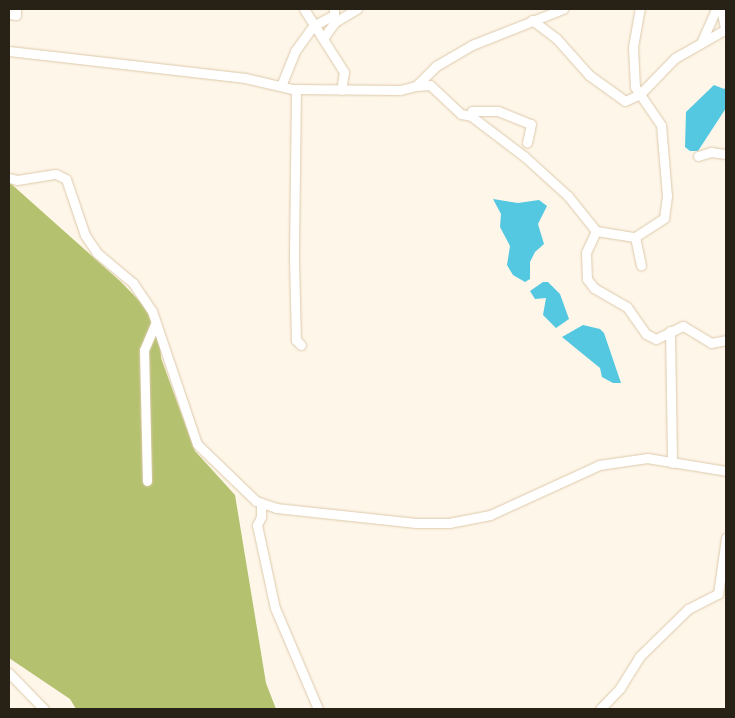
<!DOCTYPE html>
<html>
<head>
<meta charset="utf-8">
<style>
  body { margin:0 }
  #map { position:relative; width:735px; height:718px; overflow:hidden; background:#fef6e9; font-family:Manrope,sans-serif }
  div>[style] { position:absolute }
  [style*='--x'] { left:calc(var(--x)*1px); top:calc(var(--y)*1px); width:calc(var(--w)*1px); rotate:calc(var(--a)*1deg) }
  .forest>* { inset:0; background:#b4c26f }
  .water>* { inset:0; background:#54c7e1 }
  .roads { filter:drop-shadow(0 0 1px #ddc9aa) drop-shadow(0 0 1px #ddc9aa) }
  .minor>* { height:9px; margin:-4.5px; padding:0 4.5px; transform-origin:4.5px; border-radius:4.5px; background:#fff }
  span { translate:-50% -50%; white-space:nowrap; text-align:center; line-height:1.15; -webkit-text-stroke:4px #fff; paint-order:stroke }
  .frame { position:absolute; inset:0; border:10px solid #282115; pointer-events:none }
</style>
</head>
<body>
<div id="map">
  <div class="forest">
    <div style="clip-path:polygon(9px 182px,120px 281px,159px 321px,161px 358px,195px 451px,235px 495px,266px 683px,276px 709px,76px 709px,70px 699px,9px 658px)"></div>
  </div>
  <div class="water">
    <div style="clip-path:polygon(714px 85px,724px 89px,726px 87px,726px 108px,698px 151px,690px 151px,685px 147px,686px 112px)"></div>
    <div style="clip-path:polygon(493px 199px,518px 203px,539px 200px,547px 206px,538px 224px,544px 244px,535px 252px,530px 262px,530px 279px,525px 282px,513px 275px,507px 265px,510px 246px,500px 227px,501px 214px)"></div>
    <div style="clip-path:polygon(543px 282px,548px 282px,560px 294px,569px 319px,556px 328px,543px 315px,546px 298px,535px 299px,530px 291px)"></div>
    <div style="clip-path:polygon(583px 325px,600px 329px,604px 333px,621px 383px,613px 383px,602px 377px,600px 368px,562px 337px)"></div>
  </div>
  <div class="roads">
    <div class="minor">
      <div style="--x:304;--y:9;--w:75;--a:57.6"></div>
      <div style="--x:344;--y:72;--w:18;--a:99"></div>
      <div style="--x:721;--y:9;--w:19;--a:78"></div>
      <div style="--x:9;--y:14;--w:7;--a:8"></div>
      <div style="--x:16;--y:15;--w:6;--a:-90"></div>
      <div style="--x:532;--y:20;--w:30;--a:37"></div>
      <div style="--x:556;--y:38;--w:50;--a:48.3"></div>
      <div style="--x:589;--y:75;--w:44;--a:35.8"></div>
      <div style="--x:625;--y:101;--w:17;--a:-25"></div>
      <div style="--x:640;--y:94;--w:50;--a:-45.8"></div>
      <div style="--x:675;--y:58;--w:59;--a:-29.6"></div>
      <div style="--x:324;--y:37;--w:19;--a:-54"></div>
      <div style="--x:335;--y:22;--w:26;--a:-31"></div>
      <div style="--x:701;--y:43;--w:37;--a:-66"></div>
      <div style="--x:9;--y:51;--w:238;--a:6.5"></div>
      <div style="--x:245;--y:78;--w:48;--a:13.2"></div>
      <div style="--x:292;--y:89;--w:108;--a:0.5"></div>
      <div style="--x:400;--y:90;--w:16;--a:-14"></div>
      <div style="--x:416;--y:86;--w:28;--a:-45"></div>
      <div style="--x:436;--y:66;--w:42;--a:-30.3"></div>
      <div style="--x:472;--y:45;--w:98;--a:-21.6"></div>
      <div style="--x:281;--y:86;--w:38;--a:-68"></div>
      <div style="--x:295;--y:51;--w:31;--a:-54"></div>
      <div style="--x:313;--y:26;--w:24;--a:-28"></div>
      <div style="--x:334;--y:15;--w:6;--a:-90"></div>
      <div style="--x:416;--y:86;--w:14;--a:-4"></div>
      <div style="--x:430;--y:85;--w:42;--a:43.1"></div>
      <div style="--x:461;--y:114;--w:10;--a:11"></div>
      <div style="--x:471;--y:116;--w:68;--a:37.2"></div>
      <div style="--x:525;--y:157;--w:58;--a:42.2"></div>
      <div style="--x:568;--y:196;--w:45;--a:51.3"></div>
      <div style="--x:596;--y:231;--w:39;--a:9"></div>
      <div style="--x:635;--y:237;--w:35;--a:-33"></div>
      <div style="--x:664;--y:218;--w:22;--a:-82"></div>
      <div style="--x:667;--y:196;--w:71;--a:-94.8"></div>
      <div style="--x:661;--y:125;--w:46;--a:-124.4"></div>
      <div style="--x:635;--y:87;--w:40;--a:-92.9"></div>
      <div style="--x:633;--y:47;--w:39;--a:-80"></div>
      <div style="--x:296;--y:89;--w:171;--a:90.7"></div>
      <div style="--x:294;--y:260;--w:80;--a:88.6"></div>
      <div style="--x:296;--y:340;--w:7;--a:45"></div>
      <div style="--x:471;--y:116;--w:5;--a:-79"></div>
      <div style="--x:472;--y:111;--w:26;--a:0"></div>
      <div style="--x:498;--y:111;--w:35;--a:22"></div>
      <div style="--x:531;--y:124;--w:19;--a:102"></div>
      <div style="--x:698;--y:156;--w:14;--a:-17"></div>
      <div style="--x:711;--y:152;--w:15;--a:8"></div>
      <div style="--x:9;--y:178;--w:8;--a:14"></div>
      <div style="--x:17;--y:180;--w:39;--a:-9"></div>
      <div style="--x:56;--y:174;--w:11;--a:27"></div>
      <div style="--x:66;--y:179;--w:59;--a:71.3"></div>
      <div style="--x:85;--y:235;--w:22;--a:56"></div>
      <div style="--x:97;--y:253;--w:47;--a:39.8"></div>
      <div style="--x:133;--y:283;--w:34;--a:56"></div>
      <div style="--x:152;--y:311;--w:140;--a:71.3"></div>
      <div style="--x:197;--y:444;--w:82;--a:44"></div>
      <div style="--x:256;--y:501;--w:21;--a:19"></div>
      <div style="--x:276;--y:508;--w:141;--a:6.1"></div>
      <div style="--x:416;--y:523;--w:33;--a:0"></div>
      <div style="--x:449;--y:523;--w:42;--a:-11"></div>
      <div style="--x:490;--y:515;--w:120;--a:-24.6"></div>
      <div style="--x:599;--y:465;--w:49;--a:-8.3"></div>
      <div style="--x:647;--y:458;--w:80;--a:9.3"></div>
      <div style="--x:596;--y:231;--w:23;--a:115"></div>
      <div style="--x:586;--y:252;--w:27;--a:88"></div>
      <div style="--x:587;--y:279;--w:11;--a:52"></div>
      <div style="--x:594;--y:288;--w:38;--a:30"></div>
      <div style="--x:627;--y:307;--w:33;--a:55"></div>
      <div style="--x:646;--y:334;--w:11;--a:27"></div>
      <div style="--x:656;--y:339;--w:30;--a:-26"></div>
      <div style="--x:683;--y:326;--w:33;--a:31"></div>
      <div style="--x:711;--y:343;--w:15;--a:-11"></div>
      <div style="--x:635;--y:237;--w:29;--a:78"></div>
      <div style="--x:670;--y:331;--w:132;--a:89.1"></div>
      <div style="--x:147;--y:481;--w:131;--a:-91.3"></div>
      <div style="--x:144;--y:350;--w:28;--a:-67"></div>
      <div style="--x:261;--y:503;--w:14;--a:90"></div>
      <div style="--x:261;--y:517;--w:9;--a:117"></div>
      <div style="--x:257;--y:525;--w:85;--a:77.8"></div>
      <div style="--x:275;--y:608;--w:110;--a:66.9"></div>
      <div style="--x:9;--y:673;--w:50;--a:45.8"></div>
      <div style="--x:600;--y:709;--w:29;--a:-46"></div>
      <div style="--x:620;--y:688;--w:36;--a:-58"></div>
      <div style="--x:639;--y:657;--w:69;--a:-44.4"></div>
      <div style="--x:688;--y:609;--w:34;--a:-27"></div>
      <div style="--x:718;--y:594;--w:57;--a:-81.9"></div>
    </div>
  </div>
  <div class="frame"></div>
</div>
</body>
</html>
